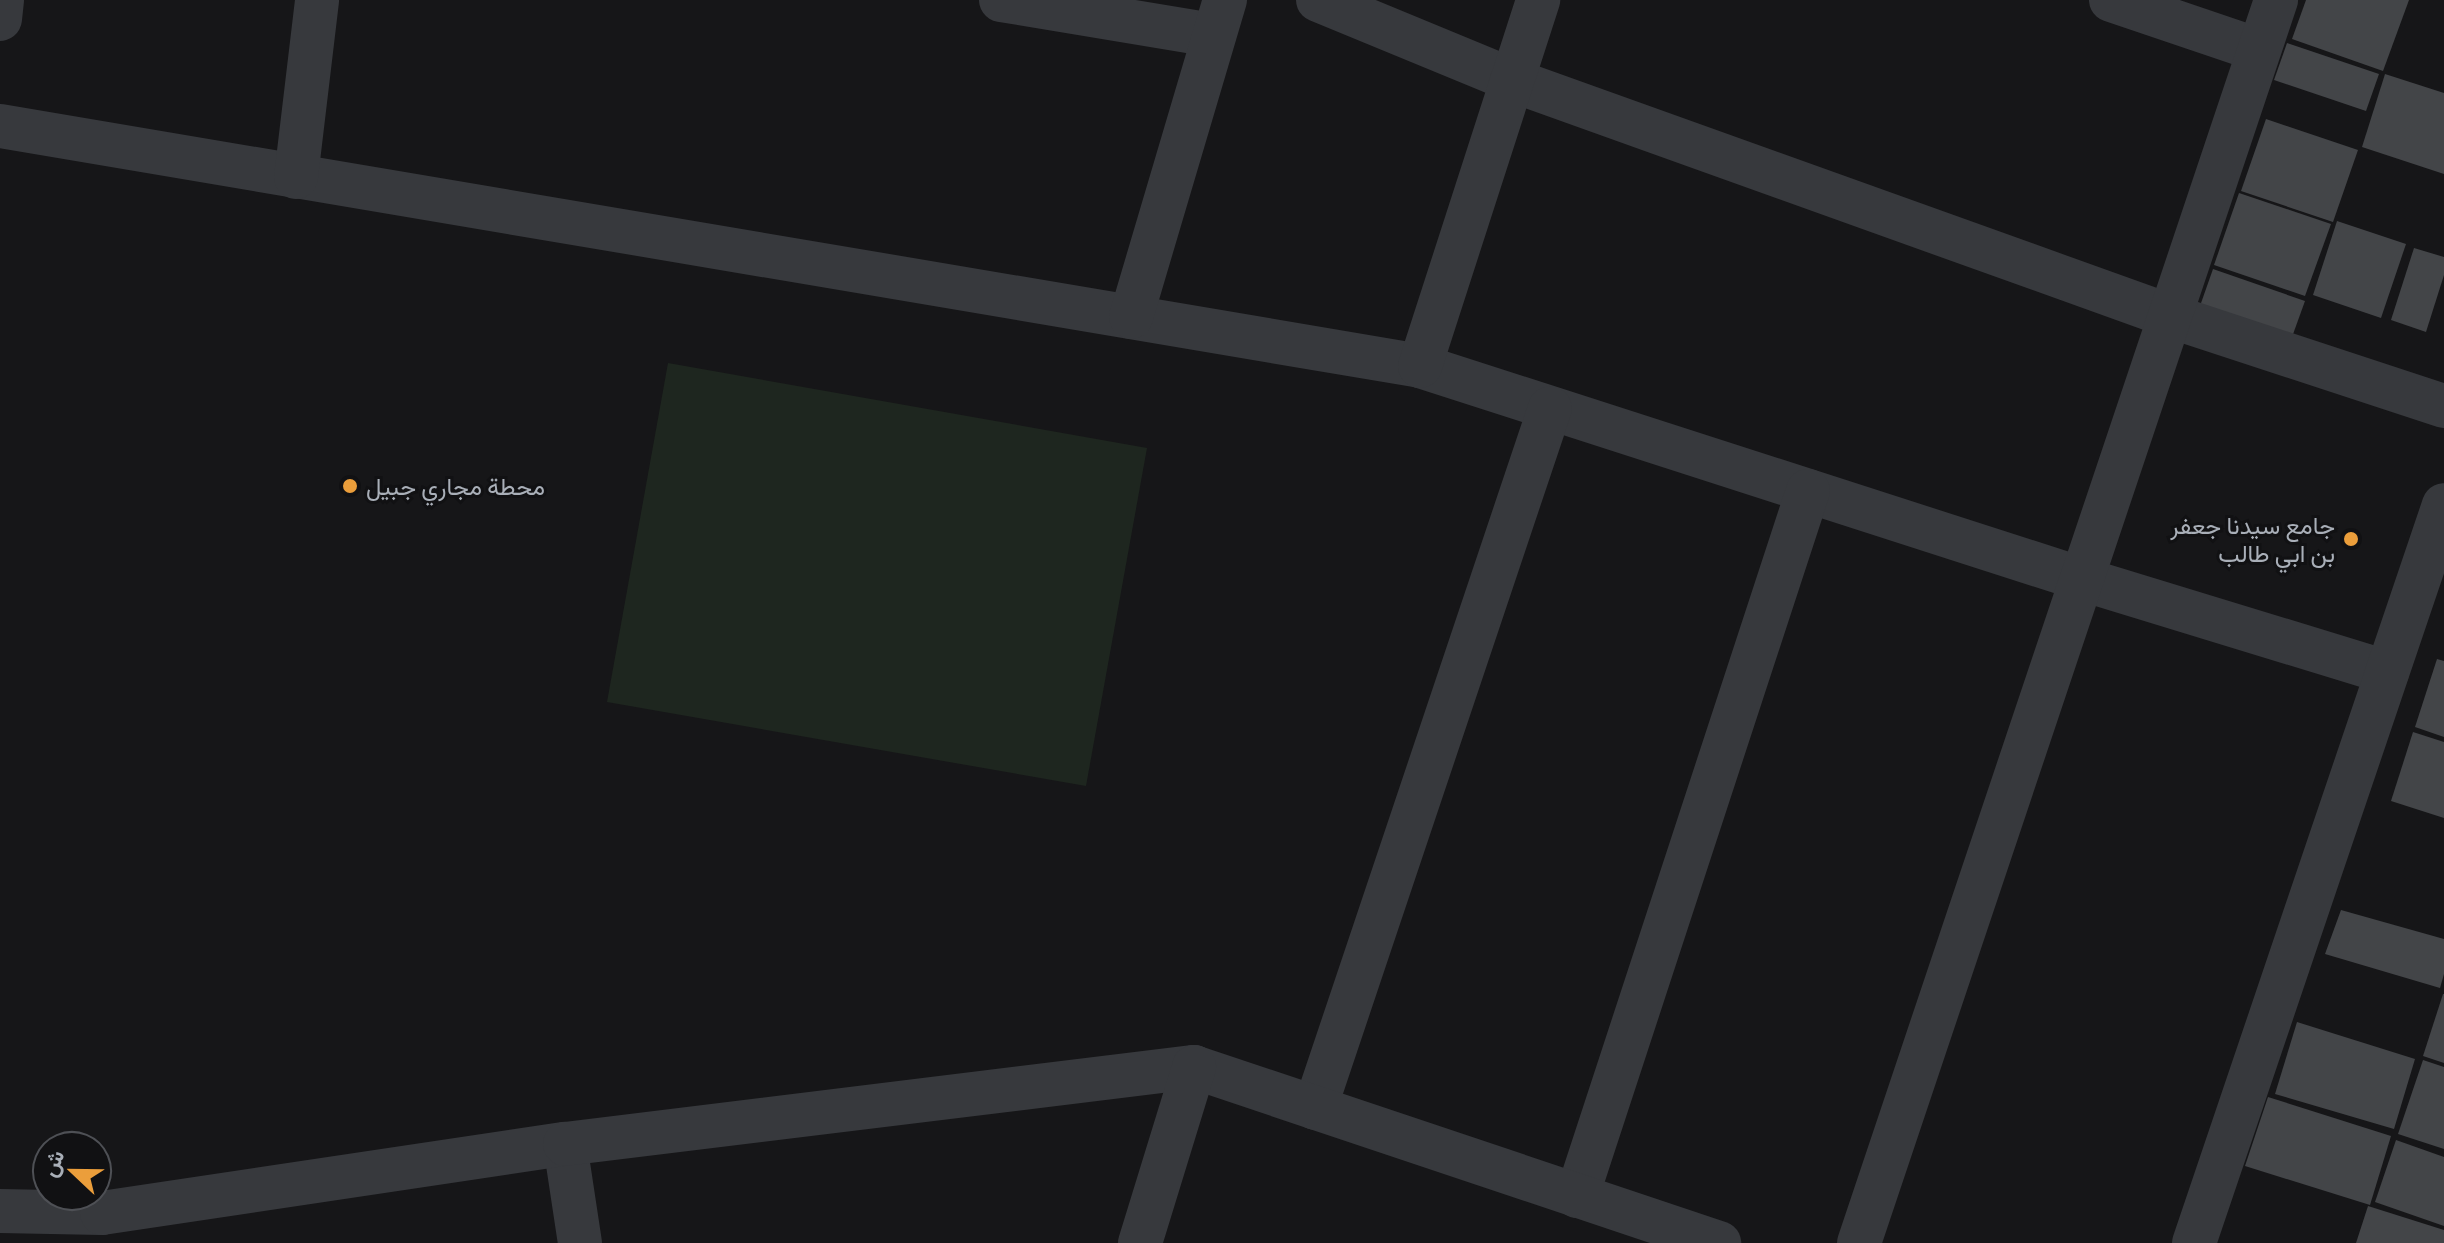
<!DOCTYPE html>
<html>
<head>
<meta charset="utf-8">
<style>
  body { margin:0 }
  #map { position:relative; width:2444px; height:1243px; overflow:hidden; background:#161618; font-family:"Exo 2",Vazirmatn,sans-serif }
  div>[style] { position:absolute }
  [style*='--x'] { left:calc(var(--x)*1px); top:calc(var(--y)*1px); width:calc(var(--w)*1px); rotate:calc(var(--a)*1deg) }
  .green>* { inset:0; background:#1e261f }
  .building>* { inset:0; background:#434548 }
  .minor>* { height:44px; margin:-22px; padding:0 22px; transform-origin:22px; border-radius:22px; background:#37393d }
  .dots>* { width:22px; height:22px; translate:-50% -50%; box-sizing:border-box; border:4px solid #111113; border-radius:50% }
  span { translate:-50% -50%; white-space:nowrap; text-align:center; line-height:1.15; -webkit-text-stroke:6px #111113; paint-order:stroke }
  .poi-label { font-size:24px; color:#a9afb8 }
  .left { translate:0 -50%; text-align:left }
  .right { translate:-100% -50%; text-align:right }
  .north { position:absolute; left:32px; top:1131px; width:80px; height:80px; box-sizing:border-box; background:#111113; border:2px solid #4e5055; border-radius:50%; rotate:292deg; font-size:22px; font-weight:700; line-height:32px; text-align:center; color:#a9afb8 }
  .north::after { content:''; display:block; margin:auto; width:28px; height:36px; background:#eb9e3b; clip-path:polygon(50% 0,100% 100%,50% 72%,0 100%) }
</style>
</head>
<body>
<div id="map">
  <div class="green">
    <div style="clip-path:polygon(668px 363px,1147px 448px,1086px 786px,607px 702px)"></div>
  </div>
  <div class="building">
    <div style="clip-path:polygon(2306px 0,2409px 0,2383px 71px,2292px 39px)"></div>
    <div style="clip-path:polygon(2287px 43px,2379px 74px,2366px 111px,2274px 80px)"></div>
    <div style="clip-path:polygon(2385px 74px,2444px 93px,2444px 174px,2362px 147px)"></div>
    <div style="clip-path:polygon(2266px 119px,2358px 150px,2333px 222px,2241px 191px)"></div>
    <div style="clip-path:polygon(2239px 193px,2331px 224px,2305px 296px,2214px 265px)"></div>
    <div style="clip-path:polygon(2337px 221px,2406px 244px,2381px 318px,2313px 295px)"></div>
    <div style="clip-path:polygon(2414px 248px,2444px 257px,2444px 275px,2426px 332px,2391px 320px)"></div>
    <div style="clip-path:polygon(2213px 269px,2305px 301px,2292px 337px,2200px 306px)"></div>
    <div style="clip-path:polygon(2437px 659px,2444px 661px,2444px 737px,2415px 727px)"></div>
    <div style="clip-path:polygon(2413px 732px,2444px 742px,2444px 818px,2391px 801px)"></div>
    <div style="clip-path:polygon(2341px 910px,2444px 939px,2444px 974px,2440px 988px,2325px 954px)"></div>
    <div style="clip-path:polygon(2443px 994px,2444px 994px,2444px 1063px,2423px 1056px)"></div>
    <div style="clip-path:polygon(2297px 1022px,2415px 1059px,2394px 1129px,2275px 1094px)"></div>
    <div style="clip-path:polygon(2423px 1060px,2444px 1067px,2444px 1149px,2398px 1134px)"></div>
    <div style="clip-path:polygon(2268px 1097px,2391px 1136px,2370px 1205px,2245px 1166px)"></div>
    <div style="clip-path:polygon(2396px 1140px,2444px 1157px,2444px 1226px,2375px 1202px)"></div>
    <div style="clip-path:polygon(2368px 1206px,2444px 1230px,2444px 1243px,2356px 1243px)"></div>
  </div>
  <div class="minor">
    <div style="--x:1001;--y:0;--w:214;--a:9.4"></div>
    <div style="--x:1318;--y:0;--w:210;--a:22.4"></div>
    <div style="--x:1512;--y:80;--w:699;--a:19.73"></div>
    <div style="--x:2170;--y:316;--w:288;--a:18.2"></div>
    <div style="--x:2111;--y:0;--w:156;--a:18.7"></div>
    <div style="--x:0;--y:19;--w:19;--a:-84"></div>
    <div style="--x:0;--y:126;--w:1440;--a:9.59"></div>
    <div style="--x:1420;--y:366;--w:695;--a:17.84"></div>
    <div style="--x:2082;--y:579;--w:319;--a:17"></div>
    <div style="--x:296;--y:177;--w:178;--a:-83.2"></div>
    <div style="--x:1131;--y:317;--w:331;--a:-73.5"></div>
    <div style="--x:1420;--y:366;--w:385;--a:-72.1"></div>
    <div style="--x:1315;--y:1108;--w:738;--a:-71.44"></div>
    <div style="--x:565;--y:1144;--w:100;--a:81.4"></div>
    <div style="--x:1577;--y:1196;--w:742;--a:-71.86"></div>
    <div style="--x:0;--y:1211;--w:102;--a:1.1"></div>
    <div style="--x:102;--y:1213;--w:468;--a:-8.5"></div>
    <div style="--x:565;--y:1144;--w:634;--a:-6.98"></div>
    <div style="--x:1194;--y:1067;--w:554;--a:18.53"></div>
    <div style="--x:1140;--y:1243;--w:184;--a:-72.9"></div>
    <div style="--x:1859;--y:1243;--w:1311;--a:-71.45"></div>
    <div style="--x:2194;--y:1243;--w:779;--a:-71.29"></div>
  </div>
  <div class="dots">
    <div style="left:350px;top:486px;background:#eb9e3b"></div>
    <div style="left:2351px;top:539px;background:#eb9e3b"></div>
  </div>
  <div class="poi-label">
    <span class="left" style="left:366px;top:486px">محطة مجاري جبيل</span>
    <span class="right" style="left:2335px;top:539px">جامع سيدنا جعفر<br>بن ابي طالب</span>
  </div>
  <div class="north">ش</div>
</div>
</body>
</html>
